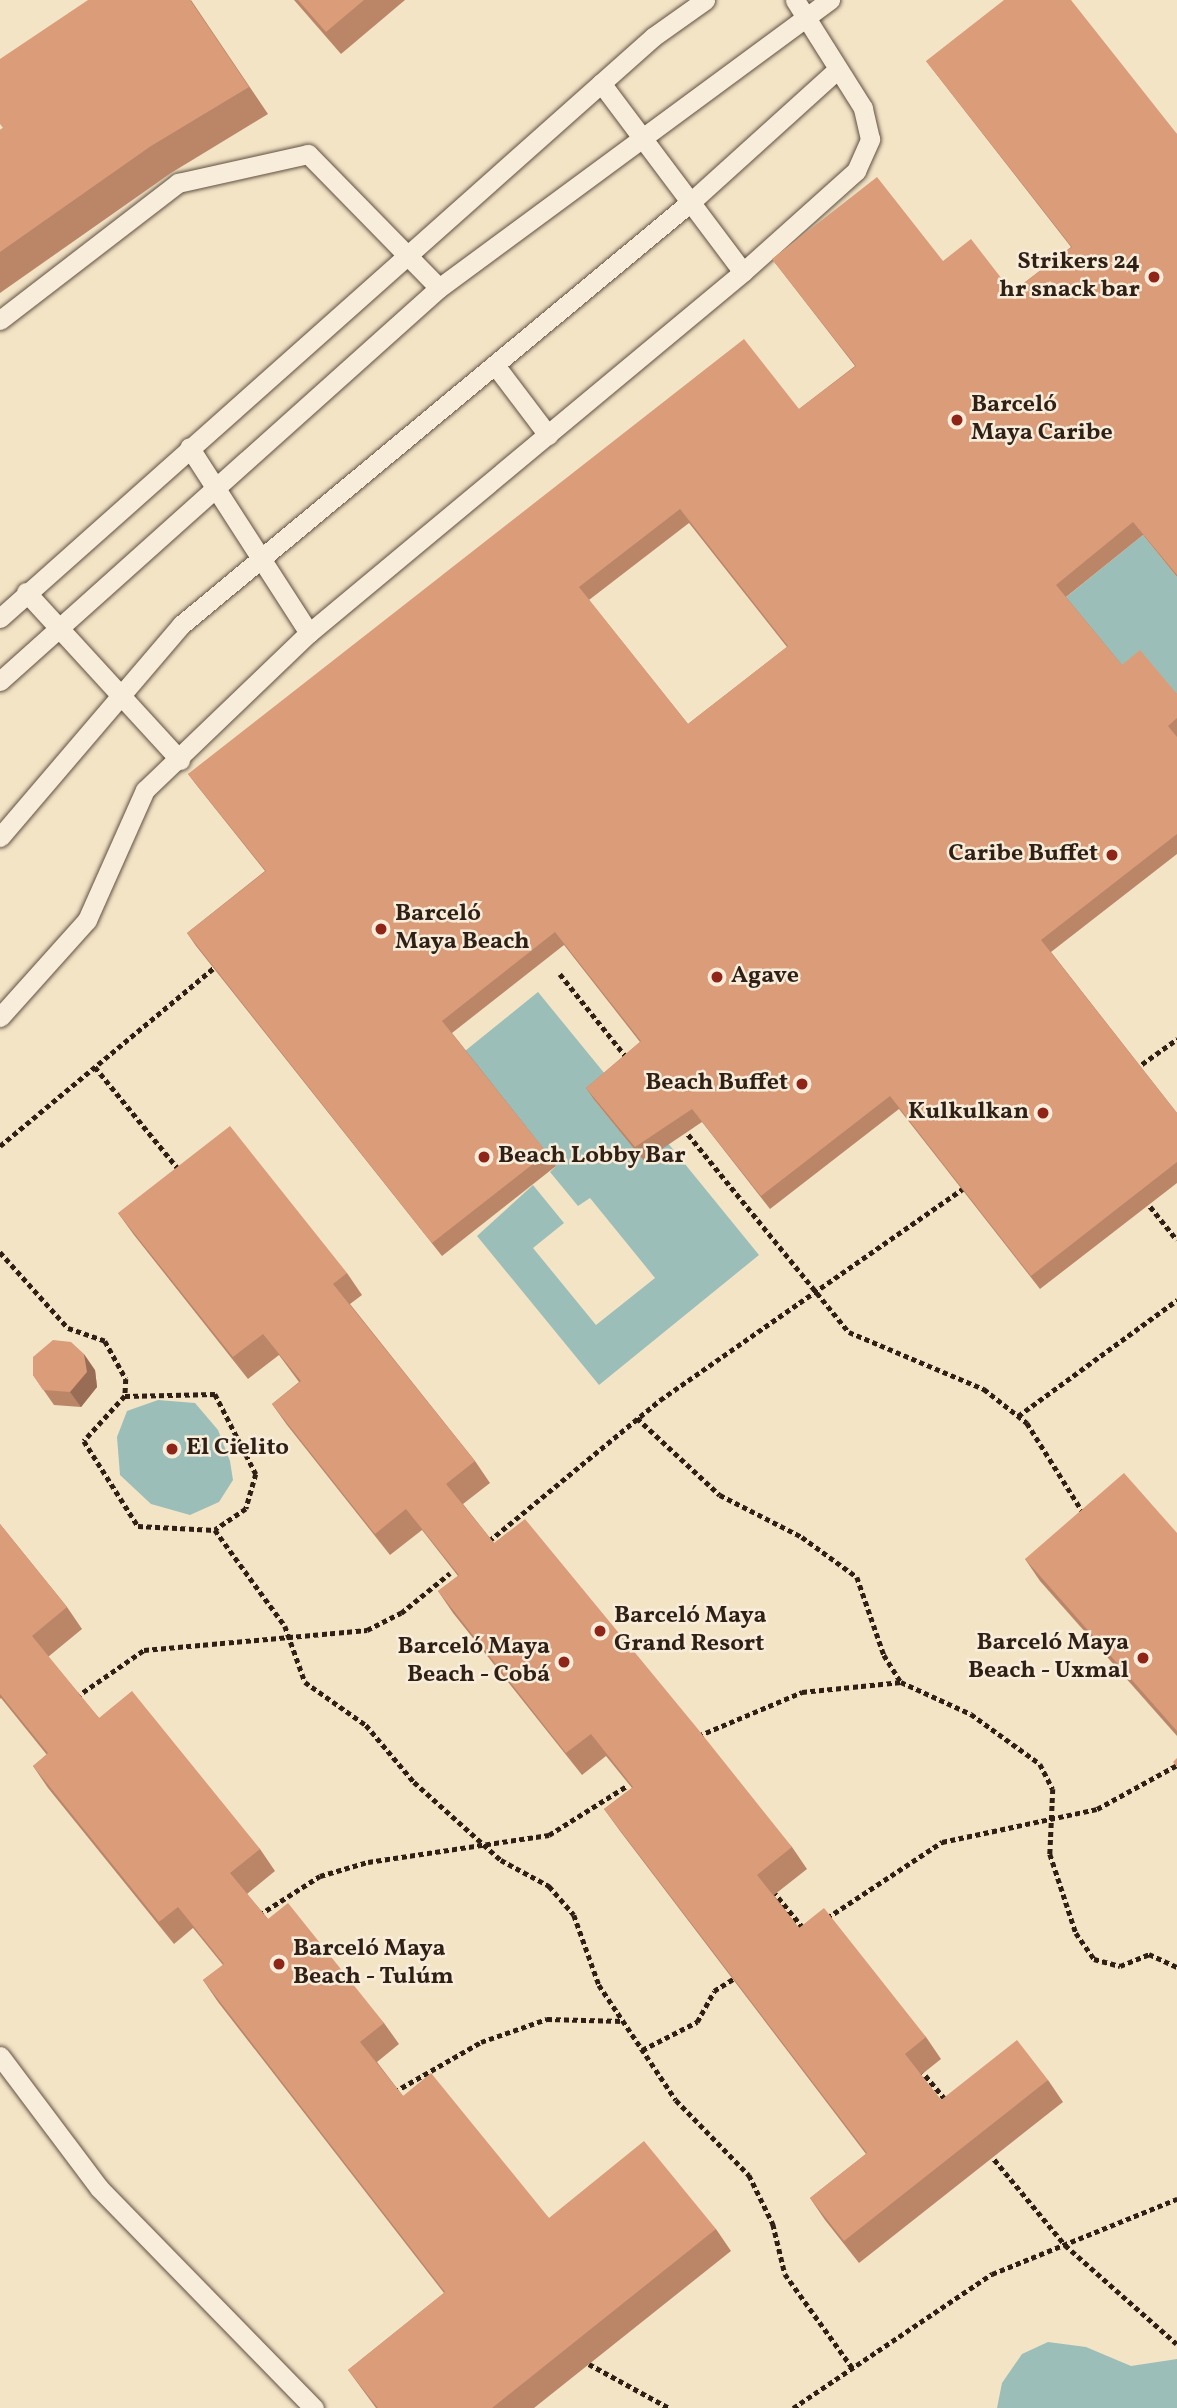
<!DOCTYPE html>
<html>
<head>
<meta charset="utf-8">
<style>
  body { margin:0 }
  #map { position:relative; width:1177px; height:2408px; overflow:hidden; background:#f3e4c6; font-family:Vollkorn,serif }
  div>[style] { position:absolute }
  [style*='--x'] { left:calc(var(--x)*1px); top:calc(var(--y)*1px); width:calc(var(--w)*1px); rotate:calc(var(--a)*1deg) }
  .water>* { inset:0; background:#9cbeb9 }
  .path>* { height:4.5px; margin-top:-2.25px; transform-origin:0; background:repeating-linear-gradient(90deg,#2f1f15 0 5px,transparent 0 8.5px) }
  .roads { filter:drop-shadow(0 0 2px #605041) drop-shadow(0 0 2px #605041) }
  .lane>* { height:19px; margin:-9.5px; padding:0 9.5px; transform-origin:9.5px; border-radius:9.5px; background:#f7edda }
  .wall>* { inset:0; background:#bb8668 }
  .shaded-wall>* { inset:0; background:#996d55 }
  .building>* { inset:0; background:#da9c79 }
  .dots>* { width:19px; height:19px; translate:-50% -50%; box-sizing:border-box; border:4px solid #f7edda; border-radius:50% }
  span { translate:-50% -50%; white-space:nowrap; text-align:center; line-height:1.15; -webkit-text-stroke:5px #f7edda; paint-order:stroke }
  .poi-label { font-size:24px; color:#2f1f15; font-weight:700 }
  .right { translate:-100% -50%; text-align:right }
  .left { translate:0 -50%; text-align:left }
</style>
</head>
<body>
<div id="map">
  <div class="water">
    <div style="clip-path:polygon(1143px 535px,1177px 577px,1177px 696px,1131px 678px,1065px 598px)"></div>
    <div style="clip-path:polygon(538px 992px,614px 1085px,595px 1101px,644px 1160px,667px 1142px,759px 1255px,599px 1385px,477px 1236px,533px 1185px,564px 1223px,533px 1248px,596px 1325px,655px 1278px,590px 1198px,578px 1206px,550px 1172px,556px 1166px,465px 1051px)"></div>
    <div style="clip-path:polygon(158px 1400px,195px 1403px,218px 1430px,230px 1461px,233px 1480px,219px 1502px,190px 1515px,151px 1504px,120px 1475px,117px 1437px,127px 1411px)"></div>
    <div style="clip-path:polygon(1048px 2342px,1086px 2347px,1131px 2366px,1177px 2359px,1177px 2408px,997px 2408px,1002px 2383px,1022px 2354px)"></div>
  </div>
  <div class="path">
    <div style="--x:560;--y:974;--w:107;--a:51.4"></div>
    <div style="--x:95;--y:1067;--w:134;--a:50.7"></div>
    <div style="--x:1135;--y:1069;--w:52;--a:-35.5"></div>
    <div style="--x:683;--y:1128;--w:263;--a:50.9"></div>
    <div style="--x:849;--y:1332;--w:147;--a:22.9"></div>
    <div style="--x:984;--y:1389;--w:55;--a:38.3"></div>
    <div style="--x:1027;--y:1423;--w:107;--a:57.9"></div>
    <div style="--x:0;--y:1146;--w:283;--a:-39.8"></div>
    <div style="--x:1145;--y:1200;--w:51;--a:51.3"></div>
    <div style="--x:0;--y:1252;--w:102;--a:48.2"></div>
    <div style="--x:68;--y:1328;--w:39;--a:19"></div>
    <div style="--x:105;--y:1341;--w:43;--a:61.1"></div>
    <div style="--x:126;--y:1379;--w:17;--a:93"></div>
    <div style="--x:125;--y:1396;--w:61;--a:132.3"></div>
    <div style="--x:84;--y:1441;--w:101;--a:57.6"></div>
    <div style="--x:138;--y:1526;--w:77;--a:3"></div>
    <div style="--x:215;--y:1530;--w:119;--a:53.9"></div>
    <div style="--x:285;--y:1626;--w:59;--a:70.3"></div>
    <div style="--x:305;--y:1682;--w:75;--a:35.2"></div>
    <div style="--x:366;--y:1725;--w:75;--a:49.9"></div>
    <div style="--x:414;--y:1782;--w:117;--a:41.9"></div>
    <div style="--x:501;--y:1860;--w:55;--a:28.4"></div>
    <div style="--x:549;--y:1886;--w:38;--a:49"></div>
    <div style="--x:574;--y:1915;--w:74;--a:70.3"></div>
    <div style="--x:599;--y:1985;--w:138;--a:56.2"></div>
    <div style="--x:676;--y:2100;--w:105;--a:45.8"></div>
    <div style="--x:749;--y:2175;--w:55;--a:63.9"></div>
    <div style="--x:773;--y:2224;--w:51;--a:76.5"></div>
    <div style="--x:785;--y:2274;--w:118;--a:54.3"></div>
    <div style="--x:125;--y:1396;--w:90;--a:-1.3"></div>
    <div style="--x:215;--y:1394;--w:90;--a:62.9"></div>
    <div style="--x:256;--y:1474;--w:36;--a:106"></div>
    <div style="--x:246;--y:1509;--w:37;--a:146"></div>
    <div style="--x:1018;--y:1416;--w:197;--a:-36.1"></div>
    <div style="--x:637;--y:1418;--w:113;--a:42.9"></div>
    <div style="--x:720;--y:1495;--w:92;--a:27.1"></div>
    <div style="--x:802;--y:1537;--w:68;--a:36"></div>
    <div style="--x:857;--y:1577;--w:83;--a:70.9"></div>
    <div style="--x:884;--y:1655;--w:32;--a:58"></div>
    <div style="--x:901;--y:1682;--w:77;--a:24.6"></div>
    <div style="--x:971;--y:1714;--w:85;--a:35.9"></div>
    <div style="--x:1040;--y:1764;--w:28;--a:63"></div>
    <div style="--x:1053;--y:1789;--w:65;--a:92.6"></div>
    <div style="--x:1050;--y:1854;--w:83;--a:71.8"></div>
    <div style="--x:1076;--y:1933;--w:32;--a:55"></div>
    <div style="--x:1094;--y:1959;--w:27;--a:15"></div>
    <div style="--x:1120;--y:1966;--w:31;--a:-22"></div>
    <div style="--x:1149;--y:1954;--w:31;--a:25"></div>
    <div style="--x:489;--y:1541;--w:222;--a:-39.5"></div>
    <div style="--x:660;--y:1400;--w:372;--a:-34.9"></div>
    <div style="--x:76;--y:1697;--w:83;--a:-34.7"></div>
    <div style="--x:144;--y:1650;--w:224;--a:-5.1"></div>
    <div style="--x:367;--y:1630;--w:38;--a:-27"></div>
    <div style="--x:401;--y:1613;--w:63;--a:-39.2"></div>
    <div style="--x:698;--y:1736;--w:113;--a:-22.9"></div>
    <div style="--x:802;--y:1692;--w:100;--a:-5.8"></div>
    <div style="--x:773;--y:1891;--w:50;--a:50.6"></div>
    <div style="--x:259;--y:1915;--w:72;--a:-32.6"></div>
    <div style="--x:320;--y:1876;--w:50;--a:-16.3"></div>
    <div style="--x:368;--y:1862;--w:183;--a:-8.5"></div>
    <div style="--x:549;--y:1835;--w:93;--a:-32.3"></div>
    <div style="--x:827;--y:1918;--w:138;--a:-33.5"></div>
    <div style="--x:942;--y:1842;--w:158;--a:-12"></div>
    <div style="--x:1097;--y:1809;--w:91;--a:-28.8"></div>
    <div style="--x:642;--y:2050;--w:62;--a:-27"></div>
    <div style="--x:697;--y:2022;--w:35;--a:-61"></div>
    <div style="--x:714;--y:1991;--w:26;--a:-32"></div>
    <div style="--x:920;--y:2069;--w:40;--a:50"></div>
    <div style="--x:394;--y:2092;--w:100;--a:-29.9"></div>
    <div style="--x:481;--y:2042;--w:70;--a:-19.2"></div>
    <div style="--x:547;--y:2019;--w:76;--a:1.5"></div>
    <div style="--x:989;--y:2153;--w:119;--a:50.4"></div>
    <div style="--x:1065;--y:2245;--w:149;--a:41.5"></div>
    <div style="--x:589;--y:2364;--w:91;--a:28.8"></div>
    <div style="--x:793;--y:2408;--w:240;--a:-34"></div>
    <div style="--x:992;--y:2274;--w:200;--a:-22.1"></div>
  </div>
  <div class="roads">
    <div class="lane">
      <div style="--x:601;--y:83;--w:236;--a:53.1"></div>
      <div style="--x:743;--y:272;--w:152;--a:-41.8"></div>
      <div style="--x:856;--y:171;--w:35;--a:-66"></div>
      <div style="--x:870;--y:139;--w:32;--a:-103"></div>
      <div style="--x:863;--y:108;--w:128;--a:-122.2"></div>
      <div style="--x:0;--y:320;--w:225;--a:-37.6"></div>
      <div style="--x:178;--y:183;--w:133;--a:-12.6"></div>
      <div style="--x:308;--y:154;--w:187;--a:45.6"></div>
      <div style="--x:495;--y:365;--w:88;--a:52.9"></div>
      <div style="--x:26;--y:592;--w:228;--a:47.5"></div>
      <div style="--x:0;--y:618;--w:874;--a:-41.66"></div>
      <div style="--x:653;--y:37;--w:64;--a:-35.4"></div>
      <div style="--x:309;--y:633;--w:565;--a:-39.75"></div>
      <div style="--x:0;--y:681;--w:589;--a:-41.84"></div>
      <div style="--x:439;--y:288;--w:486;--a:-36.4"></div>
      <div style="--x:0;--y:837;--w:279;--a:-49.5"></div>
      <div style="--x:181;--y:625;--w:665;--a:-39.7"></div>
      <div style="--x:693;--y:200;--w:194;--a:-42.1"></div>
      <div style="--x:0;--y:1017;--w:130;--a:-48.1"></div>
      <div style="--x:87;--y:920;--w:142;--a:-66"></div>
      <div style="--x:145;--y:790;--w:227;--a:-43.8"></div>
      <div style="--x:309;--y:633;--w:221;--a:-122.8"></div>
      <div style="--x:0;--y:2056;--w:165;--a:53.1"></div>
      <div style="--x:99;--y:2188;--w:308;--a:45.7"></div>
    </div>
  </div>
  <div class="wall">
    <div style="clip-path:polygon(191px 0,268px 114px,171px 173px,0 293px,0 130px)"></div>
    <div style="clip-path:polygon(294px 0,405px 0,341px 54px)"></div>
    <div style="clip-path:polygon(evenodd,926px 61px,1177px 134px,1177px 577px,1143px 535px,1066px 597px,1122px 665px,1177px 694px,1177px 854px,1051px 952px,1177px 1113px,1177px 1183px,1040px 1289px,899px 1109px,770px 1209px,702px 1122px,644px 1161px,595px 1101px,586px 1088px,640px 1042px,564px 945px,452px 1033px,547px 1153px,556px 1166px,442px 1256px,196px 946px,187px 933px,265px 871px,198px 787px,188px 774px,799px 409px,855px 366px,772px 259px,943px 261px,1012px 292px,1071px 247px,926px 61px,689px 523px,787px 647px,688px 724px,589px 600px,689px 523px)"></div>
    <div style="clip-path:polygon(118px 1213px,347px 1273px,362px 1295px,350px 1304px,475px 1461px,490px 1483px,463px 1504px,494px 1543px,792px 1847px,807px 1869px,774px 1895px,799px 1928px,926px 2037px,941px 2059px,921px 2075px,941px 2100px,1048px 2080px,1063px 2102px,859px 2263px,825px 2220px,810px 2198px,866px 2154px,620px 1831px,604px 1809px,632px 1788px,606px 1756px,582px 1775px,453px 1613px,438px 1591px,458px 1576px,422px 1530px,390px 1555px,287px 1425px,272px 1404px,299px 1382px,279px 1355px,248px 1379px,134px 1235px)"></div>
    <div style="clip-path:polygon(95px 1370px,97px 1387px,81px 1407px,54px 1405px,33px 1375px)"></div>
    <div style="clip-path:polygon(0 1524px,67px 1607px,82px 1629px,48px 1657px,99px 1718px,260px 1849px,275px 1871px,247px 1894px,268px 1919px,384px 2023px,399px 2044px,377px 2062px,403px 2096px,549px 2218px,716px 2229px,731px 2251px,534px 2408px,376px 2408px,348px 2370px,444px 2293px,218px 2002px,203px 1980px,223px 1965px,193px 1928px,174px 1944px,48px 1788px,33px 1766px,47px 1755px,1px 1698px,0 1699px)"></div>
    <div style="clip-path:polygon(1177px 1533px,1177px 1736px,1040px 1581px,1025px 1559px)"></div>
  </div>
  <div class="shaded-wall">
    <div style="clip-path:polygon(84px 1354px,95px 1370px,97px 1387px,81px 1407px,70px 1392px)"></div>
  </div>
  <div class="building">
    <div style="clip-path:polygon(88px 0,190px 0,249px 87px,151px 146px,0 252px,0 130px,3px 128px,0 124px,0 59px)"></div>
    <div style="clip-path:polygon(298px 0,364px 0,326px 32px)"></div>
    <div style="clip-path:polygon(evenodd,1004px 0,1071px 0,1177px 134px,1177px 575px,1133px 522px,1056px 585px,1122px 665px,1140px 650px,1177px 694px,1177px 718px,1168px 726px,1177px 737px,1177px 834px,1041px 940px,1177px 1113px,1177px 1162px,1031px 1276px,890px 1096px,761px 1196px,692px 1109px,635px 1147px,586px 1088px,641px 1041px,555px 932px,442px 1021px,547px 1153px,432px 1243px,187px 933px,266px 871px,188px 774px,744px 339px,799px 409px,856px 366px,772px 259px,877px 177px,943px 261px,971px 239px,1012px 292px,1072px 247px,926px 61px,1004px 0,680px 509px,788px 646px,688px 724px,579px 587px,680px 509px)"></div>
    <div style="clip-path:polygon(230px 1126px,347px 1273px,333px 1284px,475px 1461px,446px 1484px,494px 1543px,525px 1519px,697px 1728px,792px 1847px,757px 1875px,799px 1928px,824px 1908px,926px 2037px,905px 2054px,941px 2100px,1017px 2040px,1048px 2080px,844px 2241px,810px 2198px,867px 2153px,604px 1809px,633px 1787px,591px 1734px,566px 1753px,438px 1591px,459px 1575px,406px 1509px,375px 1534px,272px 1404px,301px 1381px,263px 1334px,233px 1357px,118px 1213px)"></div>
    <div style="clip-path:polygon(53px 1340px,71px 1342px,84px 1354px,87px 1372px,70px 1392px,43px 1390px,33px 1375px,33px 1357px)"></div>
    <div style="clip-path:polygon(1124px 1473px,1177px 1533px,1177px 1731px,1025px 1559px)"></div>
    <div style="clip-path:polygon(0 1524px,67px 1607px,32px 1636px,99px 1718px,132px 1691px,260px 1849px,230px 1873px,268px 1919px,288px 1903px,384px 2023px,360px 2042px,403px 2096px,431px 2073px,549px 2218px,644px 2141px,716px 2229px,492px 2408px,378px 2408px,348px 2370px,445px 2292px,203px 1980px,224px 1964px,178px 1907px,159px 1922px,33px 1766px,48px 1753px,0 1694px)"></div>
    <div style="clip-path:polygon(1177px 1758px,1177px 1767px,1173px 1762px)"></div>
  </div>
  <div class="dots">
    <div style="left:1154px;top:277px;background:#8f2418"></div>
    <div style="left:957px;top:420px;background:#8f2418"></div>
    <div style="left:1112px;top:855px;background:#8f2418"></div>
    <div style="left:381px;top:929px;background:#8f2418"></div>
    <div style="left:717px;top:977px;background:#8f2418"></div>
    <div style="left:802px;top:1084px;background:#8f2418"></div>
    <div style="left:1043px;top:1113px;background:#8f2418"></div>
    <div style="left:484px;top:1157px;background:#8f2418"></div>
    <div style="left:172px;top:1449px;background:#8f2418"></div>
    <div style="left:600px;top:1631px;background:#8f2418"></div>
    <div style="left:1143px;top:1658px;background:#8f2418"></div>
    <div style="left:564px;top:1662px;background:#8f2418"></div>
    <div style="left:279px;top:1964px;background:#8f2418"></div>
  </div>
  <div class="poi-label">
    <span class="right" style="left:1140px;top:277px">Strikers 24<br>hr snack bar</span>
    <span class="left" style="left:971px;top:420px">Barceló<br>Maya Caribe</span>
    <span class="right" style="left:1098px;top:855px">Caribe Buffet</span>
    <span class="left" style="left:395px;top:929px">Barceló<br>Maya Beach</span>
    <span class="left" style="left:731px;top:977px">Agave</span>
    <span class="right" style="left:788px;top:1084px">Beach Buffet</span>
    <span class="right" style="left:1029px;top:1113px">Kulkulkan</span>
    <span class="left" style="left:498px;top:1157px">Beach Lobby Bar</span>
    <span class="left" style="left:186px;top:1449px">El Cielito</span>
    <span class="left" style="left:614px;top:1631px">Barceló Maya<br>Grand Resort</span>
    <span class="right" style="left:1129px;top:1658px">Barceló Maya<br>Beach - Uxmal</span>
    <span class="right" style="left:550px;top:1662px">Barceló Maya<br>Beach - Cobá</span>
    <span class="left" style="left:293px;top:1964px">Barceló Maya<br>Beach - Tulúm</span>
  </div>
</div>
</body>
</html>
